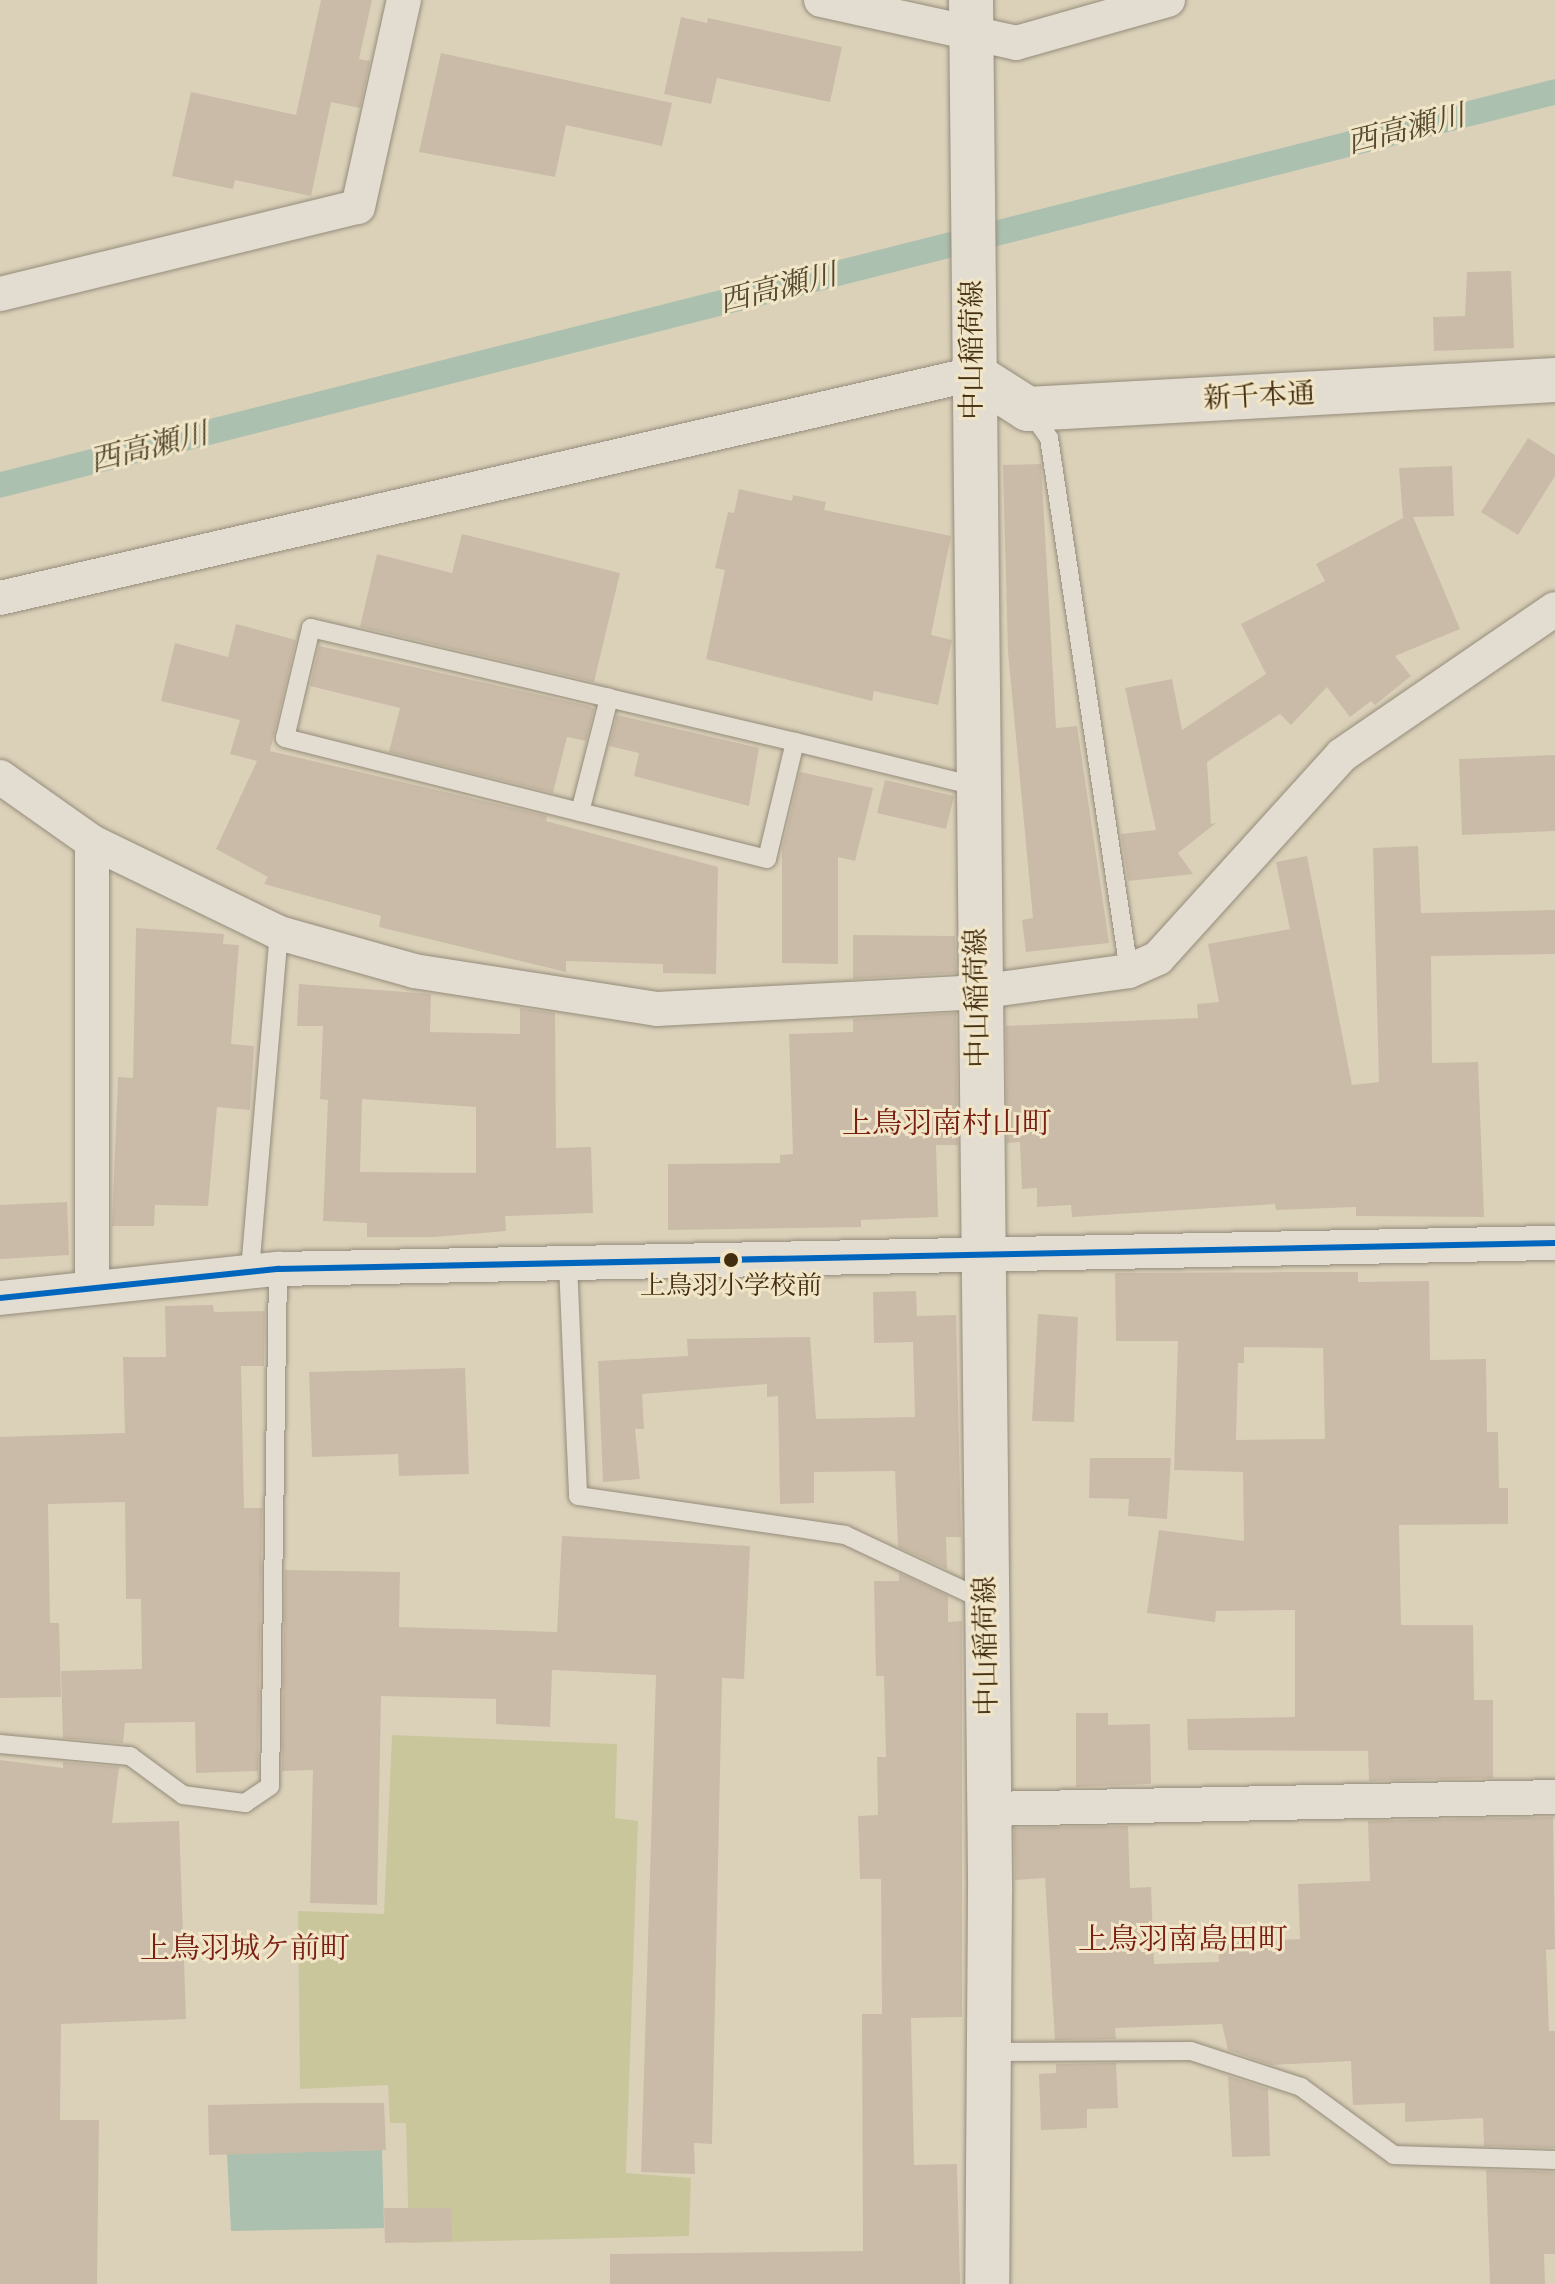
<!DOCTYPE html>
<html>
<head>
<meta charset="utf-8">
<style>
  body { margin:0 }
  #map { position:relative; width:1555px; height:2284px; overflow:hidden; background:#dbd1b9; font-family:"Libre Bodoni","Noto Serif JP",serif }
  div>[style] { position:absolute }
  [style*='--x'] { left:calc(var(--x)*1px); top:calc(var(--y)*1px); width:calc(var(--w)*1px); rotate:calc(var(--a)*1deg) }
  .green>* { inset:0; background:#cac69c }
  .water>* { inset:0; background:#acc0af }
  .building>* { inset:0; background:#cabba8 }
  .roads { filter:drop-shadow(0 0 2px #958c7b) drop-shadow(0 0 2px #958c7b) }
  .lane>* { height:18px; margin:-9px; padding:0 9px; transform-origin:9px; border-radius:9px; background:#e3ddd1 }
  .street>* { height:34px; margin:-17px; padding:0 17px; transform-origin:17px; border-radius:17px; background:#e3ddd1 }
  .secondary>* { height:44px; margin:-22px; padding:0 22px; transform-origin:22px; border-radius:22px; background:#e3ddd1 }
  .bus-1>* { height:6px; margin:-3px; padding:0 3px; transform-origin:3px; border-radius:3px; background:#0065bd }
  .dots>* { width:22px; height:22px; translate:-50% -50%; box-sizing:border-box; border:4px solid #f1e5c8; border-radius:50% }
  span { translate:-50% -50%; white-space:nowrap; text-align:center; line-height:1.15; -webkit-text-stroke:6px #f1e5c8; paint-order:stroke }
  .bus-label { font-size:26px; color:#432d0f }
  .street-label { font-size:28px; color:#432d0f }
  .water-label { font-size:30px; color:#54492e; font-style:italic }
  .neighbourhood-label { font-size:30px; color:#7a1f14 }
</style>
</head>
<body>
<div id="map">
  <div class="green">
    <div style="clip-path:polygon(392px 1735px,617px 1744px,615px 1818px,638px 1821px,626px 2173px,691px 2178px,689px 2236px,409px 2243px,406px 2123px,390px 2123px,388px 2085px,300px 2089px,298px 1911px,384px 1914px)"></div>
  </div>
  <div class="water">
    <div style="clip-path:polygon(1555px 79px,1555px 105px,0 498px,0 472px)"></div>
    <div style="clip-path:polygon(382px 2150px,384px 2228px,231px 2231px,227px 2154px)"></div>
  </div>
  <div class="building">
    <div style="clip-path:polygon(321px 0,372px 0,359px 59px,370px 61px,360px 108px,331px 102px,311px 196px,235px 180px,233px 189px,172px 176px,191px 92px,296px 115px)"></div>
    <div style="clip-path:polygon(681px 17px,707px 23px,708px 18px,842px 47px,830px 102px,717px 78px,711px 104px,664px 94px)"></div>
    <div style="clip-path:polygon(441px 53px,672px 103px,662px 146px,566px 125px,555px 177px,419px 152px)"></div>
    <div style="clip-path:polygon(1511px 271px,1514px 348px,1434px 351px,1433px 317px,1465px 316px,1467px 272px)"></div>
    <div style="clip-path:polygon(1528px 438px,1555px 455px,1555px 476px,1518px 535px,1481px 512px)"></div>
    <div style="clip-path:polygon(1041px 464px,1056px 728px,1077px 726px,1109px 943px,1026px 952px,1022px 920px,1033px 918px,1008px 652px,1003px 465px)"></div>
    <div style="clip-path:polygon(1452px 466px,1454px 516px,1413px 517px,1460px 629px,1395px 656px,1411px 676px,1375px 705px,1371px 701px,1350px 717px,1327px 687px,1291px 725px,1280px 714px,1207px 762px,1211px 824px,1216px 823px,1178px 853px,1193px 874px,1128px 881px,1121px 834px,1156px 830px,1125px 688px,1172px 679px,1182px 730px,1266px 674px,1241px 624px,1325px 581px,1316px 564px,1403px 518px,1399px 468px)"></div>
    <div style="clip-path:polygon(739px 489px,792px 501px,793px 495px,826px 502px,824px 510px,951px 536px,931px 635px,952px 640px,938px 705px,874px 691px,872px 701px,706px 659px,725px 570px,715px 568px,728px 512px,734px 513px)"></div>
    <div style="clip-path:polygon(462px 534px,620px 573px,594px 682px,360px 627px,377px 554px,452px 573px)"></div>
    <div style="clip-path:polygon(236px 624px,296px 640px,270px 751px,547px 816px,546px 821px,718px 867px,716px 974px,663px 973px,663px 964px,566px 961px,566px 972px,379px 927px,381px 916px,264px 884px,268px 877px,216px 849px,257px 761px,230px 754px,240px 720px,161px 701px,175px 643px,228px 657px)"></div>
    <div style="clip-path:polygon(319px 646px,589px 706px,594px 709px,586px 741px,567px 737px,553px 793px,389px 752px,400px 708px,310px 686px)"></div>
    <div style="clip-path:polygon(617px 715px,759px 748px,749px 806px,634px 776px,639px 753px,609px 746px)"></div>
    <div style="clip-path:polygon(1555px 755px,1555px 831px,1462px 835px,1459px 759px)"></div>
    <div style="clip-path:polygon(800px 772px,873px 788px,855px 861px,838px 857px,838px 964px,782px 963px,782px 849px)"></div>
    <div style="clip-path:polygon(885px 780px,954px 796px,946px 829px,877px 813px)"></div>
    <div style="clip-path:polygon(1418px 846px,1421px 913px,1555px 910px,1555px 954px,1431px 956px,1432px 1063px,1478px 1062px,1484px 1217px,1356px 1216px,1356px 1207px,1276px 1210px,1275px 1204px,1072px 1217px,1071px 1205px,1037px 1207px,1037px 1188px,1022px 1189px,1020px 1142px,1007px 1143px,1006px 1026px,1198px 1018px,1197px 1004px,1219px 1002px,1208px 944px,1290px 929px,1276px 862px,1307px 856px,1352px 1085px,1379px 1082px,1373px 848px)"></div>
    <div style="clip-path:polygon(136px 928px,224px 934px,223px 944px,239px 945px,231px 1044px,254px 1046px,250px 1110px,217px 1107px,208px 1206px,155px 1205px,154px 1226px,112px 1226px,118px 1077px,133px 1078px)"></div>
    <div style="clip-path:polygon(853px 935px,955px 936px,956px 973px,853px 979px)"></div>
    <div style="clip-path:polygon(evenodd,299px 984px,431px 994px,430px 1032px,520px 1034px,520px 1008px,555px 1013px,556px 1148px,591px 1147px,593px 1213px,505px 1216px,506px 1231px,434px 1237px,367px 1237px,367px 1223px,323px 1221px,328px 1100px,320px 1099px,323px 1026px,297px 1026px,299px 984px,362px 1099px,476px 1107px,476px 1173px,360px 1172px,362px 1099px)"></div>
    <div style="clip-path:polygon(956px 1013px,958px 1145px,936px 1145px,938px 1217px,861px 1220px,861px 1227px,668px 1230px,668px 1164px,780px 1163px,780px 1155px,793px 1154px,789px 1034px,853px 1032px,853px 1019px)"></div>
    <div style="clip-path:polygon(67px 1202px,69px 1255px,0 1259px,0 1205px)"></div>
    <div style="clip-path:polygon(evenodd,1298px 1272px,1358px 1272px,1358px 1282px,1429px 1281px,1430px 1360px,1486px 1359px,1487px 1432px,1498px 1432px,1499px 1488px,1508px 1488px,1508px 1524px,1399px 1525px,1401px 1625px,1473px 1625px,1474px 1700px,1493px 1700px,1493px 1778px,1369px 1781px,1368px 1751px,1188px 1750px,1187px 1719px,1295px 1717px,1295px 1610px,1216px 1611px,1215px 1622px,1147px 1613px,1159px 1530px,1244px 1541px,1243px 1472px,1174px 1470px,1178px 1341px,1116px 1341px,1115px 1273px,1298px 1272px,1244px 1347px,1323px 1348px,1325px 1439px,1236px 1440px,1238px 1363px,1244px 1363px,1244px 1347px)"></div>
    <div style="clip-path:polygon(916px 1291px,917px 1316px,956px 1315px,961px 1537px,946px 1537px,947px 1569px,898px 1547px,895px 1471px,814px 1472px,814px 1503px,780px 1504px,778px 1396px,767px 1397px,767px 1384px,642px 1394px,644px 1429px,635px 1429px,640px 1479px,603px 1482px,598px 1361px,688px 1356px,687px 1339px,810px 1337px,816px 1419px,915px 1417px,913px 1342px,874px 1343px,873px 1292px)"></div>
    <div style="clip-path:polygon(213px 1305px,214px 1312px,265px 1311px,264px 1366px,241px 1366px,244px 1508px,262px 1508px,258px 1771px,196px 1773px,195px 1722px,125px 1723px,123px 1743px,63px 1738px,61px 1671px,142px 1669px,141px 1599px,126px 1599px,125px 1502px,48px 1504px,50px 1623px,59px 1623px,61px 1697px,0 1698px,0 1437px,125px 1433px,123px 1357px,166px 1357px,165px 1306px)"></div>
    <div style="clip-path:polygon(1038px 1314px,1078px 1317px,1074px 1422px,1032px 1421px)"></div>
    <div style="clip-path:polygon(465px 1368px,469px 1474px,399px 1476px,398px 1454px,312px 1457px,309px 1372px)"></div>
    <div style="clip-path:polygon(1090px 1458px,1171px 1458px,1167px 1519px,1128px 1516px,1129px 1499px,1089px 1498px)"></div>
    <div style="clip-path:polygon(562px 1536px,750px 1546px,744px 1679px,722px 1678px,712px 2144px,694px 2143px,695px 2174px,641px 2172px,656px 1675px,552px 1670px,550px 1727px,496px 1724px,496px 1699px,381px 1696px,377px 1905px,310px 1903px,313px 1770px,282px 1771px,285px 1570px,400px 1572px,399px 1627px,557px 1632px)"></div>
    <div style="clip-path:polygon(899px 1573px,948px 1596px,948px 1622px,962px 1621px,962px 2017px,911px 2018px,914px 2165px,957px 2164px,960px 2284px,610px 2284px,610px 2254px,863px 2251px,862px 2014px,882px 2014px,881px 1879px,860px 1879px,858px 1816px,878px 1815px,877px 1757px,886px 1757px,884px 1676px,876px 1676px,874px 1581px,899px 1581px)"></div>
    <div style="clip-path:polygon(1076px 1713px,1108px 1713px,1108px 1725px,1150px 1724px,1151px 1784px,1076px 1787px)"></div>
    <div style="clip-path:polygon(0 1760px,63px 1768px,63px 1762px,119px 1767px,112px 1823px,179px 1821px,186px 2019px,61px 2024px,60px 2120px,99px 2120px,97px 2284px,0 2284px)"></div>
    <div style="clip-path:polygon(1553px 1817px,1555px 1949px,1546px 1950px,1549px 2031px,1555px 2031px,1555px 2148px,1484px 2146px,1483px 2118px,1405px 2122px,1405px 2103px,1353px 2105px,1351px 2061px,1271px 2065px,1228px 2050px,1222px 2024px,1115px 2028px,1116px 2039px,1055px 2040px,1045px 1878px,1015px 1880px,1014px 1828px,1128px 1826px,1130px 1888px,1151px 1887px,1154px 1964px,1219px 1962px,1218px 1943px,1300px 1939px,1298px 1884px,1370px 1881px,1368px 1821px)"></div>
    <div style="clip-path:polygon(1116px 2063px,1118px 2108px,1087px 2109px,1087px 2128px,1041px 2130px,1039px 2074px,1056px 2073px,1056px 2064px)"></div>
    <div style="clip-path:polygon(1228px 2076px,1268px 2089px,1270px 2156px,1232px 2157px)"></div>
    <div style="clip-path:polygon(311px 2103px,384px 2103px,386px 2150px,209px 2155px,208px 2105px)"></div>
    <div style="clip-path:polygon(1486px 2170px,1555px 2172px,1555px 2254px,1544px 2254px,1545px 2284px,1490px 2284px)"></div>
    <div style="clip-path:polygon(384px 2208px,451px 2208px,452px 2241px,385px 2243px)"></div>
  </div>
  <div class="roads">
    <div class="lane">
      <div style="--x:1030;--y:411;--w:33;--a:55"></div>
      <div style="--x:1049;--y:438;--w:539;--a:81.46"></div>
      <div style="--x:795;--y:742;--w:120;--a:103.5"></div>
      <div style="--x:767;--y:859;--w:497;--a:-165.9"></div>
      <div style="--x:285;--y:738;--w:113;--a:-76.7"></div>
      <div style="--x:311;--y:628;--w:306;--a:13.2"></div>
      <div style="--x:609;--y:698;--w:191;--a:13.3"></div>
      <div style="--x:795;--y:742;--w:186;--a:13.7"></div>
      <div style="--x:580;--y:812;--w:118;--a:-75.7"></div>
      <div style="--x:568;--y:1264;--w:232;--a:87.5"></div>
      <div style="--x:578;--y:1496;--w:270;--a:8.3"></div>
      <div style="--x:845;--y:1535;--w:156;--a:25.1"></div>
      <div style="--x:250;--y:1270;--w:338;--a:-85.1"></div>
      <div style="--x:0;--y:1744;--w:131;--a:5.3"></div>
      <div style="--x:130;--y:1756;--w:66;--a:36.3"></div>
      <div style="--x:183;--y:1795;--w:63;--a:7.4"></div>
      <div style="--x:245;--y:1803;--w:30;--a:-34"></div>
      <div style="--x:270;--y:1786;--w:517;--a:-89.11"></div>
      <div style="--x:989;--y:2052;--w:202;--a:-0.3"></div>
      <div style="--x:1191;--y:2051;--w:116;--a:18.1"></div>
      <div style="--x:1301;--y:2087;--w:115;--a:36.2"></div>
      <div style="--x:1394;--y:2155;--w:161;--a:1.8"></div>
    </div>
    <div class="street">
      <div style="--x:821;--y:0;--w:200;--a:12.4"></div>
      <div style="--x:1016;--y:43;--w:158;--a:-15.8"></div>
      <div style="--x:0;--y:294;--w:368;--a:-13.7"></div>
      <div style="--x:358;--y:207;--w:212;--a:-77.5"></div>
      <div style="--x:0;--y:598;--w:998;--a:-12.96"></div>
      <div style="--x:0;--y:777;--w:113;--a:35.2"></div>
      <div style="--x:92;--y:842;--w:445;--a:90"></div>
      <div style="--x:92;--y:842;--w:208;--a:25.9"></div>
      <div style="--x:279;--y:933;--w:140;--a:15.7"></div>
      <div style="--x:414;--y:971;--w:246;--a:8.9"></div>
      <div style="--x:657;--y:1009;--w:321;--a:-3"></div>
      <div style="--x:978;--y:992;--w:152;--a:-7.9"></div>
      <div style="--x:1129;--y:971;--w:32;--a:-24"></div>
      <div style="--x:1158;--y:958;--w:274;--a:-47.8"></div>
      <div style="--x:1342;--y:755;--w:258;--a:-34.4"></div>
      <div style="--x:0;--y:1298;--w:280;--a:-6"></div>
      <div style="--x:278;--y:1269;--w:1277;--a:-1.17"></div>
      <div style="--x:989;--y:1809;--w:566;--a:-1.21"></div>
    </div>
    <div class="secondary">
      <div style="--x:971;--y:0;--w:1892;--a:89.42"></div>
      <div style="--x:990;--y:1892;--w:392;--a:90.4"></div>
      <div style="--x:973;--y:374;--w:65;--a:32.5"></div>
      <div style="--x:1028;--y:409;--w:528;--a:-3.15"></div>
    </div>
  </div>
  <div class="bus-1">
    <div style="--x:0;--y:1298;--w:280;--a:-6"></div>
    <div style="--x:278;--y:1269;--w:1277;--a:-1.17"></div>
  </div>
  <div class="dots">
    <div style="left:731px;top:1260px;background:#432d0f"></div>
  </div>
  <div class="bus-label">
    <span style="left:731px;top:1287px">上鳥羽小学校前</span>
  </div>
  <div class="street-label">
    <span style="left:973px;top:350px;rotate:-90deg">中山稲荷線</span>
    <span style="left:1259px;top:397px;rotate:-3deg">新千本通</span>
    <span style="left:978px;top:998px;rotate:-91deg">中山稲荷線</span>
    <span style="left:987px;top:1646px;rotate:-91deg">中山稲荷線</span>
  </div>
  <div class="water-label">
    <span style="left:1406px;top:130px;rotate:-14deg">西高瀬川</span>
    <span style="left:778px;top:289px;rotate:-14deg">西高瀬川</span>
    <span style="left:149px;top:448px;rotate:-14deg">西高瀬川</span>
  </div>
  <div class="neighbourhood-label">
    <span style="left:947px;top:1124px">上鳥羽南村山町</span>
    <span style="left:1183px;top:1940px">上鳥羽南島田町</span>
    <span style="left:245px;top:1949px">上鳥羽城ケ前町</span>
  </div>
</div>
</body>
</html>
